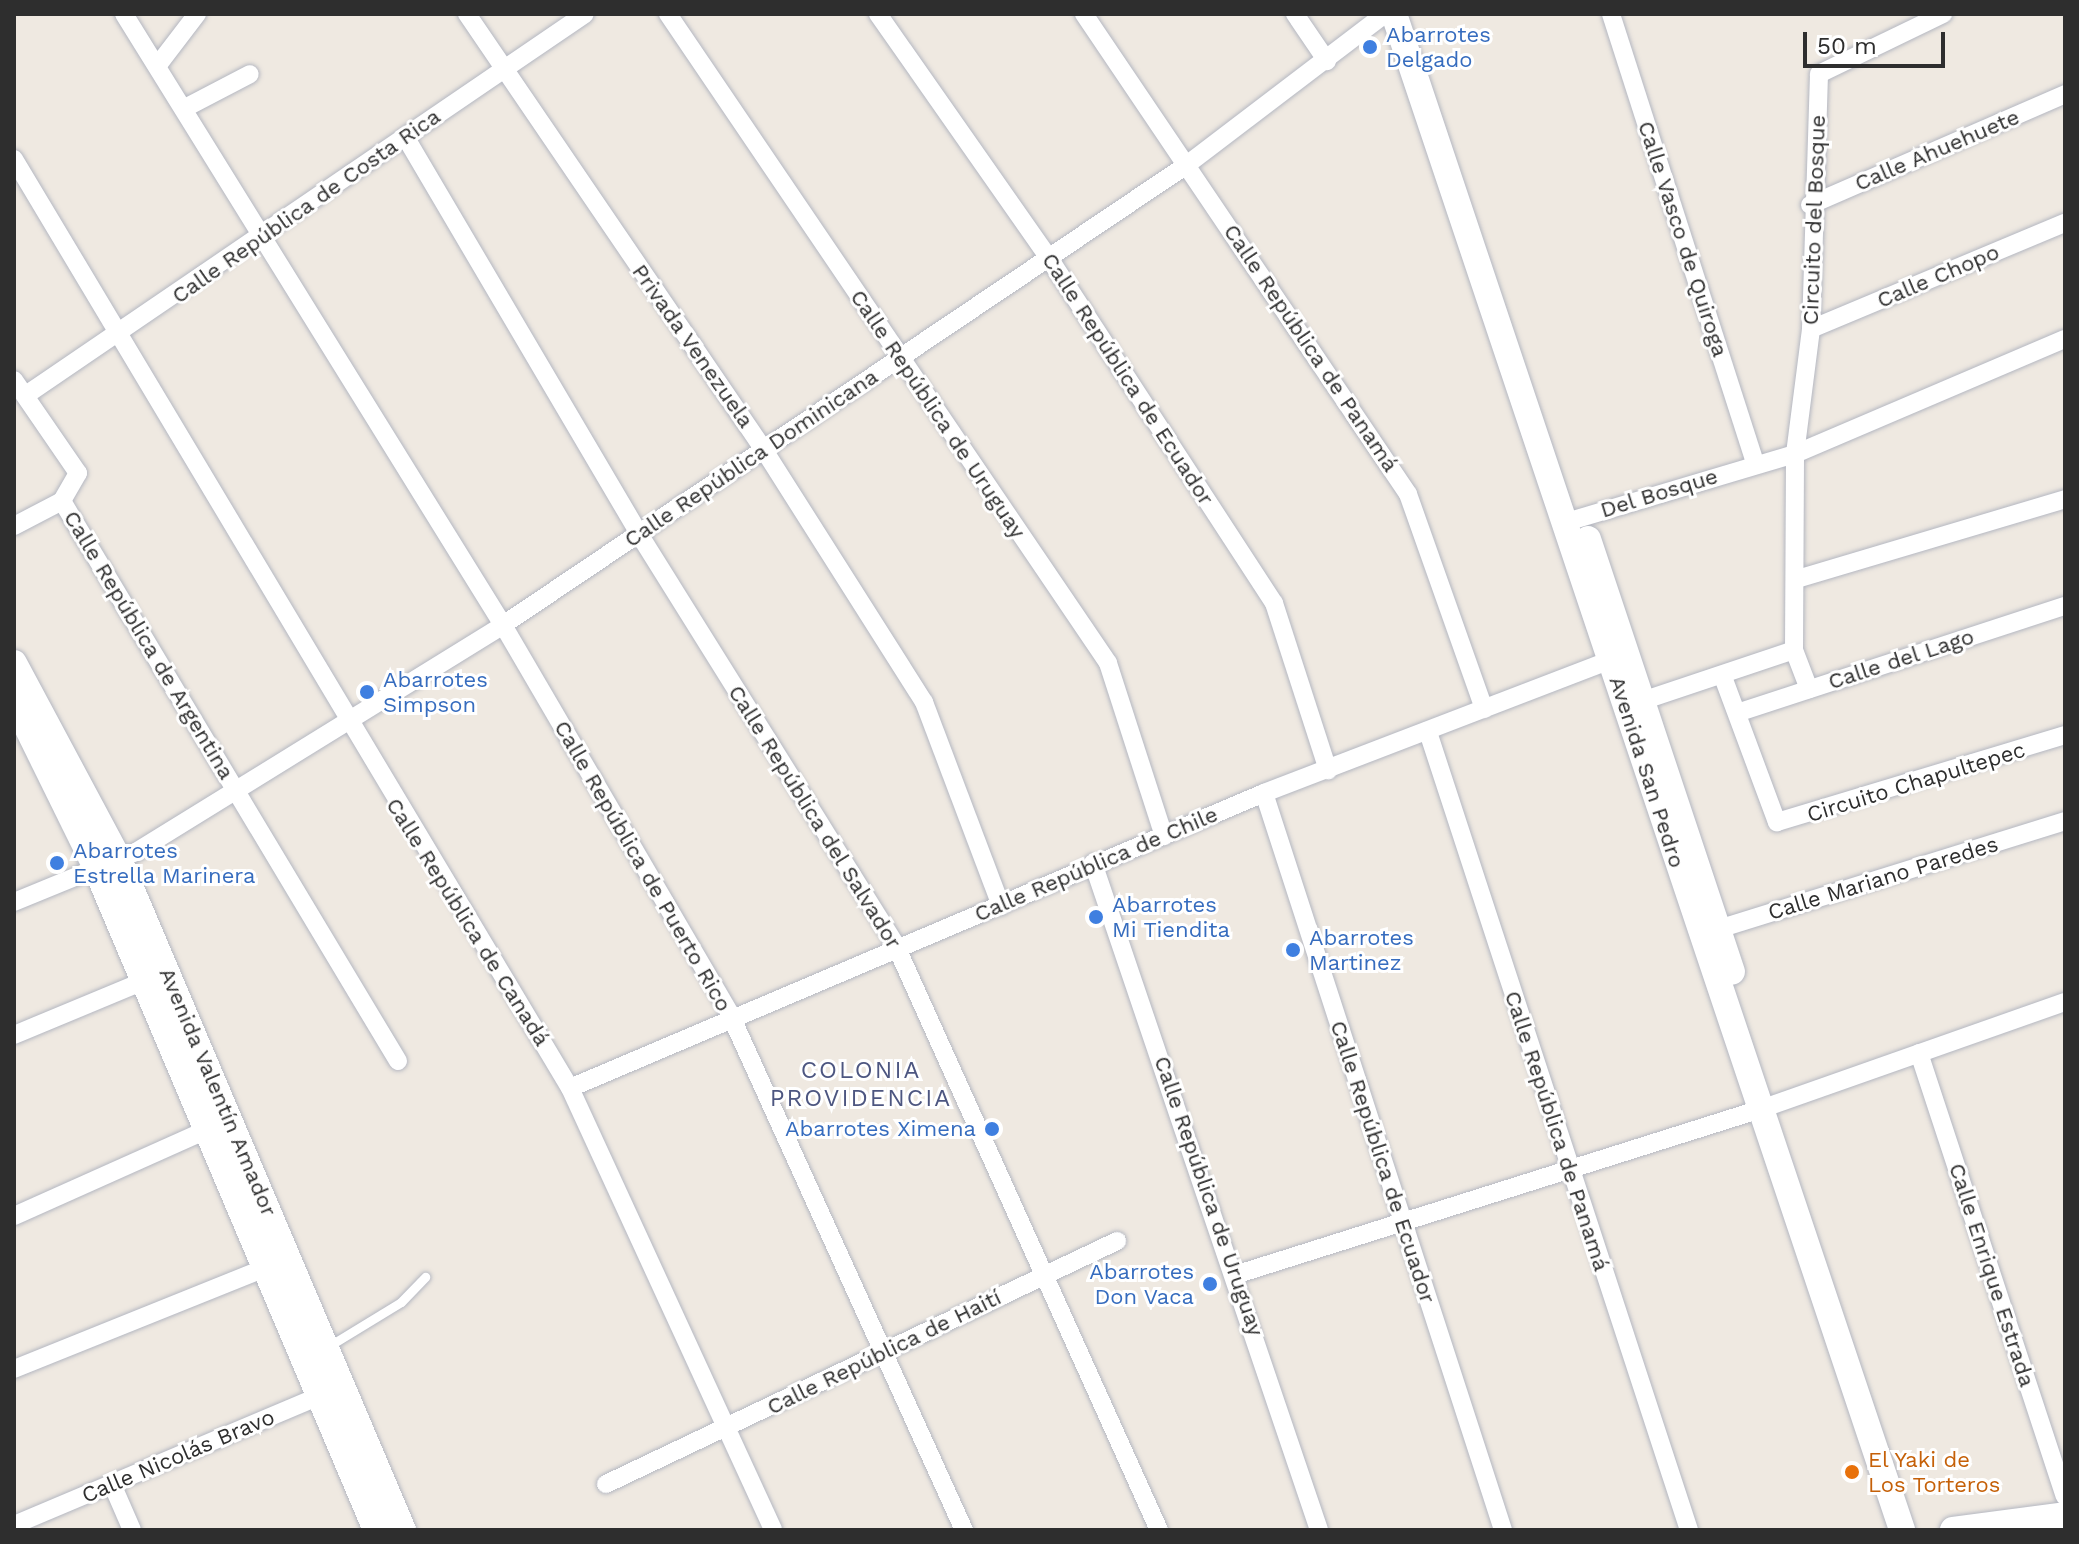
<!DOCTYPE html>
<html>
<head>
<meta charset="utf-8">
<style>
  body { margin:0 }
  #map { position:relative; width:2079px; height:1544px; overflow:hidden; background:#efe9e1; font-family:"Work Sans",sans-serif }
  div>[style] { position:absolute }
  [style*='--x'] { left:calc(var(--x)*1px); top:calc(var(--y)*1px); width:calc(var(--w)*1px); rotate:calc(var(--a)*1deg) }
  .roads { filter:drop-shadow(0 0 2px #b4b7c1) drop-shadow(0 0 2px #b4b7c1) }
  .lane>* { height:9px; margin:-4.5px; padding:0 4.5px; transform-origin:4.5px; border-radius:4.5px; background:#fff }
  .street>* { height:18px; margin:-9px; padding:0 9px; transform-origin:9px; border-radius:9px; background:#fff }
  .secondary>* { height:26px; margin:-13px; padding:0 13px; transform-origin:13px; border-radius:13px; background:#fff }
  .dots>* { width:22px; height:22px; translate:-50% -50%; box-sizing:border-box; border:4px solid #fff; border-radius:50% }
  span { translate:-50% -50%; white-space:nowrap; text-align:center; line-height:1.15; -webkit-text-stroke:6px #fff; paint-order:stroke }
  .shop-label { font-size:22px; color:#366cbe }
  .left { translate:0 -50%; text-align:left }
  .right { translate:-100% -50%; text-align:right }
  .street-label { font-size:22px; color:#2e2e2e }
  .food-label { font-size:22px; color:#c56008 }
  .neighbourhood-label { font-size:24px; color:#4d5680; letter-spacing:2px }
  .frame { position:absolute; inset:0; border:16px solid #2e2e2e; pointer-events:none }
  .scale { position:absolute; left:1803px; top:32px; width:142px; height:36px; box-sizing:border-box; border:4px solid #2e2e2e; border-top:0; padding-left:10px; font-size:24px; line-height:28px; white-space:nowrap; color:#2e2e2e; -webkit-text-stroke:6px #fff; paint-order:stroke }
</style>
</head>
<body>
<div id="map">
  <div class="roads">
    <div class="lane">
      <div style="--x:329;--y:1346;--w:84;--a:-31.4"></div>
      <div style="--x:401;--y:1302;--w:35;--a:-46"></div>
    </div>
    <div class="street">
      <div style="--x:124;--y:14;--w:719;--a:58.19"></div>
      <div style="--x:503;--y:625;--w:450;--a:59.7"></div>
      <div style="--x:730;--y:1014;--w:567;--a:65.61"></div>
      <div style="--x:467;--y:14;--w:528;--a:55.74"></div>
      <div style="--x:764;--y:450;--w:299;--a:57.6"></div>
      <div style="--x:924;--y:702;--w:218;--a:69.3"></div>
      <div style="--x:668;--y:14;--w:784;--a:55.86"></div>
      <div style="--x:1108;--y:663;--w:182;--a:72.1"></div>
      <div style="--x:878;--y:14;--w:298;--a:55"></div>
      <div style="--x:1049;--y:258;--w:412;--a:56.9"></div>
      <div style="--x:1274;--y:603;--w:176;--a:72.1"></div>
      <div style="--x:1084;--y:14;--w:579;--a:55.98"></div>
      <div style="--x:1408;--y:494;--w:228;--a:70.5"></div>
      <div style="--x:1295;--y:14;--w:57;--a:55.8"></div>
      <div style="--x:1611;--y:14;--w:472;--a:72.2"></div>
      <div style="--x:158;--y:65;--w:64;--a:-52.6"></div>
      <div style="--x:185;--y:108;--w:73;--a:-27.6"></div>
      <div style="--x:406;--y:138;--w:459;--a:59.5"></div>
      <div style="--x:639;--y:534;--w:486;--a:58"></div>
      <div style="--x:896;--y:946;--w:640;--a:65.76"></div>
      <div style="--x:14;--y:159;--w:1083;--a:59.1"></div>
      <div style="--x:570;--y:1088;--w:486;--a:65.3"></div>
      <div style="--x:1810;--y:205;--w:278;--a:-23.5"></div>
      <div style="--x:1811;--y:329;--w:275;--a:-22.7"></div>
      <div style="--x:14;--y:380;--w:113;--a:55.5"></div>
      <div style="--x:78;--y:473;--w:32;--a:120"></div>
      <div style="--x:62;--y:501;--w:54;--a:152.5"></div>
      <div style="--x:26;--y:395;--w:676;--a:-34.28"></div>
      <div style="--x:62;--y:501;--w:653;--a:59.04"></div>
      <div style="--x:1563;--y:523;--w:242;--a:-16.6"></div>
      <div style="--x:1795;--y:454;--w:293;--a:-23.1"></div>
      <div style="--x:1797;--y:579;--w:280;--a:-16.6"></div>
      <div style="--x:1794;--y:650;--w:42;--a:69"></div>
      <div style="--x:1723;--y:677;--w:155;--a:69.6"></div>
      <div style="--x:1777;--y:822;--w:301;--a:-16.8"></div>
      <div style="--x:1633;--y:704;--w:170;--a:-18.5"></div>
      <div style="--x:1794;--y:650;--w:196;--a:-89.7"></div>
      <div style="--x:1795;--y:454;--w:126;--a:-82.7"></div>
      <div style="--x:1811;--y:329;--w:255;--a:-88.2"></div>
      <div style="--x:1819;--y:74;--w:138;--a:-25.8"></div>
      <div style="--x:1737;--y:713;--w:345;--a:-18.1"></div>
      <div style="--x:1428;--y:732;--w:840;--a:71.89"></div>
      <div style="--x:1264;--y:793;--w:775;--a:72.03"></div>
      <div style="--x:1093;--y:863;--w:704;--a:71.28"></div>
      <div style="--x:14;--y:902;--w:132;--a:-22.3"></div>
      <div style="--x:136;--y:852;--w:432;--a:-31.7"></div>
      <div style="--x:503;--y:625;--w:826;--a:-33.94"></div>
      <div style="--x:1188;--y:164;--w:248;--a:-37.3"></div>
      <div style="--x:1709;--y:932;--w:373;--a:-17.3"></div>
      <div style="--x:14;--y:1035;--w:151;--a:-22.6"></div>
      <div style="--x:1919;--y:1053;--w:466;--a:71.8"></div>
      <div style="--x:570;--y:1088;--w:754;--a:-23.03"></div>
      <div style="--x:1264;--y:793;--w:382;--a:-21"></div>
      <div style="--x:14;--y:1216;--w:222;--a:-24.1"></div>
      <div style="--x:1238;--y:1274;--w:548;--a:-17.51"></div>
      <div style="--x:1761;--y:1109;--w:322;--a:-19.4"></div>
      <div style="--x:14;--y:1369;--w:281;--a:-21.9"></div>
      <div style="--x:112;--y:1484;--w:50;--a:66.5"></div>
      <div style="--x:606;--y:1484;--w:566;--a:-25.43"></div>
      <div style="--x:14;--y:1525;--w:342;--a:-22.9"></div>
    </div>
    <div class="secondary">
      <div style="--x:1394;--y:14;--w:1599;--a:71.47"></div>
      <div style="--x:1588;--y:539;--w:456;--a:71.6"></div>
      <div style="--x:14;--y:663;--w:223;--a:61.9"></div>
      <div style="--x:119;--y:860;--w:728;--a:67.03"></div>
      <div style="--x:14;--y:701;--w:186;--a:63.8"></div>
      <div style="--x:96;--y:868;--w:719;--a:67.07"></div>
      <div style="--x:1953;--y:1530;--w:113;--a:-7.6"></div>
    </div>
  </div>
  <div class="dots">
    <div style="left:1370px;top:47px;background:#3f7fe0"></div>
    <div style="left:367px;top:692px;background:#3f7fe0"></div>
    <div style="left:57px;top:863px;background:#3f7fe0"></div>
    <div style="left:1096px;top:917px;background:#3f7fe0"></div>
    <div style="left:1293px;top:950px;background:#3f7fe0"></div>
    <div style="left:992px;top:1129px;background:#3f7fe0"></div>
    <div style="left:1210px;top:1284px;background:#3f7fe0"></div>
    <div style="left:1852px;top:1472px;background:#e8710a"></div>
  </div>
  <div class="shop-label">
    <span class="left" style="left:1386px;top:47px">Abarrotes<br>Delgado</span>
    <span class="left" style="left:383px;top:692px">Abarrotes<br>Simpson</span>
    <span class="left" style="left:73px;top:863px">Abarrotes<br>Estrella Marinera</span>
    <span class="left" style="left:1112px;top:917px">Abarrotes<br>Mi Tiendita</span>
    <span class="left" style="left:1309px;top:950px">Abarrotes<br>Martinez</span>
    <span class="right" style="left:976px;top:1129px">Abarrotes Ximena</span>
    <span class="right" style="left:1194px;top:1284px">Abarrotes<br>Don Vaca</span>
  </div>
  <div class="street-label">
    <span style="left:1937px;top:150px;rotate:-23deg">Calle Ahuehuete</span>
    <span style="left:306px;top:206px;rotate:-35deg">Calle República de Costa Rica</span>
    <span style="left:1814px;top:220px;rotate:-88deg">Circuito del Bosque</span>
    <span style="left:1683px;top:239px;rotate:72deg">Calle Vasco de Quiroga</span>
    <span style="left:1938px;top:276px;rotate:-23deg">Calle Chopo</span>
    <span style="left:693px;top:346px;rotate:55deg">Privada Venezuela</span>
    <span style="left:1311px;top:348px;rotate:56deg">Calle República de Panamá</span>
    <span style="left:1128px;top:379px;rotate:57deg">Calle República de Ecuador</span>
    <span style="left:938px;top:414px;rotate:56deg">Calle República de Uruguay</span>
    <span style="left:751px;top:458px;rotate:-34deg">Calle República Dominicana</span>
    <span style="left:1659px;top:493px;rotate:-17deg">Del Bosque</span>
    <span style="left:149px;top:645px;rotate:59deg">Calle República de Argentina</span>
    <span style="left:1901px;top:659px;rotate:-18deg">Calle del Lago</span>
    <span style="left:1647px;top:772px;rotate:72deg">Avenida San Pedro</span>
    <span style="left:1916px;top:782px;rotate:-17deg">Circuito Chapultepec</span>
    <span style="left:815px;top:817px;rotate:58deg">Calle República del Salvador</span>
    <span style="left:1096px;top:864px;rotate:-23deg">Calle República de Chile</span>
    <span style="left:643px;top:866px;rotate:60deg">Calle República de Puerto Rico</span>
    <span style="left:1883px;top:878px;rotate:-17deg">Calle Mariano Paredes</span>
    <span style="left:468px;top:922px;rotate:58deg">Calle República de Canadá</span>
    <span style="left:218px;top:1092px;rotate:67deg">Avenida Valentín Amador</span>
    <span style="left:1557px;top:1131px;rotate:72deg">Calle República de Panamá</span>
    <span style="left:1383px;top:1162px;rotate:72deg">Calle República de Ecuador</span>
    <span style="left:1209px;top:1196px;rotate:71deg">Calle República de Uruguay</span>
    <span style="left:1992px;top:1275px;rotate:72deg">Calle Enrique Estrada</span>
    <span style="left:884px;top:1352px;rotate:-26deg">Calle República de Haití</span>
    <span style="left:178px;top:1456px;rotate:-23deg">Calle Nicolás Bravo</span>
  </div>
  <div class="food-label">
    <span class="left" style="left:1868px;top:1472px">El Yaki de<br>Los Torteros</span>
  </div>
  <div class="neighbourhood-label">
    <span style="left:861px;top:1085px">COLONIA<br>PROVIDENCIA</span>
  </div>
  <div class="frame"></div>
  <div class="scale">50 m</div>
</div>
</body>
</html>
